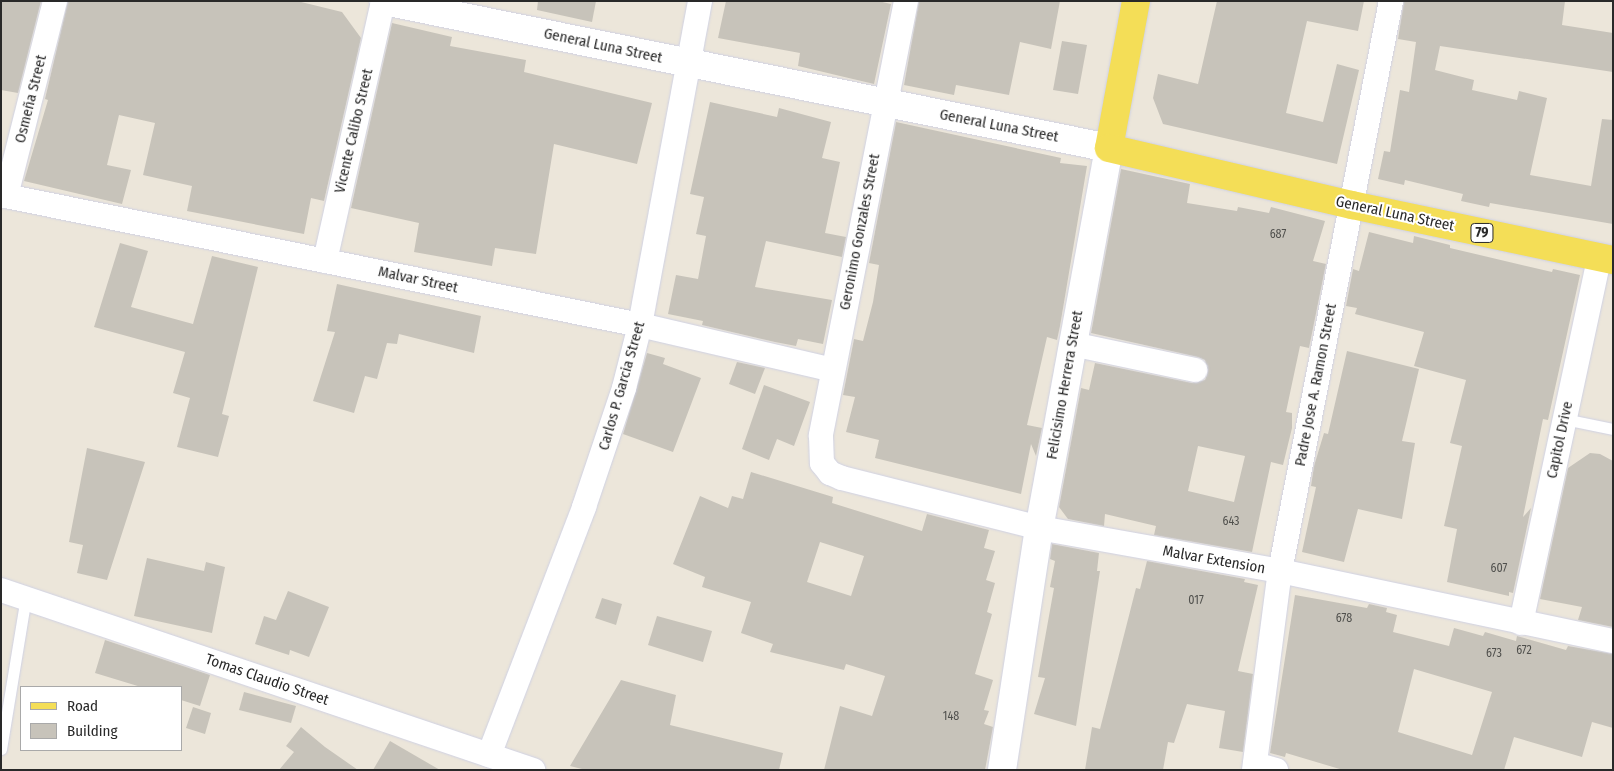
<!DOCTYPE html>
<html>
<head>
<meta charset="utf-8">
<style>
  body { margin:0 }
  #map { position:relative; width:1614px; height:771px; overflow:hidden; background:#ece6da; font-family:"Fira Sans Condensed",sans-serif }
  div>[style] { position:absolute }
  [style*='--x'] { left:calc(var(--x)*1px); top:calc(var(--y)*1px); width:calc(var(--w)*1px); rotate:calc(var(--a)*1deg) }
  .building>* { inset:0; background:#c7c3ba }
  .roads { filter:drop-shadow(0 0 1px #cfd1e3) drop-shadow(0 0 1px #cfd1e3) }
  .service>* { height:11px; margin:-5.5px; padding:0 5.5px; transform-origin:5.5px; border-radius:5.5px; background:#fff }
  .minor>* { height:24px; margin:-12px; padding:0 12px; transform-origin:12px; border-radius:12px; background:#fff }
  .tertiary>* { height:28px; margin:-14px; padding:0 14px; transform-origin:14px; border-radius:14px; background:#fff }
  .primary>* { height:28px; margin:-14px; padding:0 14px; transform-origin:14px; border-radius:14px; background:#f4de57 }
  span { translate:-50% -50%; white-space:nowrap; text-align:center; line-height:1.15; -webkit-text-stroke:4px #fff; paint-order:stroke }
  .number-label { font-size:12px; color:#50504d }
  .number-label span { -webkit-text-stroke-width:0 }
  .shield-label span { padding:1px 4px; background:#fff; border:1px solid; border-radius:4px; -webkit-text-stroke-width:0 }
  .shield-label { font-size:14px; color:#292929; font-weight:700 }
  .street-label { font-size:15px; color:#292929 }
  .frame { position:absolute; inset:0; border:2px solid #292929; pointer-events:none }
  .legend { position:absolute; left:20px; top:686px; width:162px; height:65px; box-sizing:border-box; background:#fff; border:1px solid #a9a9a9; margin:0; padding:6px 9px; list-style:none; font-size:15px; color:#292929 }
  .legend li { display:flex; align-items:center; gap:10px; height:25px }
  .legend b { width:25px; border:1px solid #a9a9a9 }
</style>
</head>
<body>
<div id="map">
  <div class="building">
    <div style="clip-path:polygon(1px 1px,41px 1px,18px 93px,1px 90px)"></div>
    <div style="clip-path:polygon(68px 1px,297px 1px,342px 12px,361px 38px,324px 201px,311px 198px,304px 234px,187px 211px,192px 186px,143px 175px,155px 123px,119px 115px,107px 165px,131px 170px,122px 204px,24px 181px,48px 100px,45px 99px)"></div>
    <div style="clip-path:polygon(538px 1px,596px 1px,592px 22px,537px 10px)"></div>
    <div style="clip-path:polygon(726px 1px,878px 1px,891px 4px,874px 84px,798px 66px,800px 53px,718px 38px)"></div>
    <div style="clip-path:polygon(919px 1px,1060px 1px,1051px 49px,1020px 42px,1009px 95px,956px 85px,954px 95px,904px 85px)"></div>
    <div style="clip-path:polygon(1217px 1px,1364px 1px,1358px 31px,1307px 21px,1286px 113px,1323px 122px,1337px 64px,1359px 70px,1337px 164px,1163px 124px,1153px 98px,1158px 74px,1198px 84px)"></div>
    <div style="clip-path:polygon(1404px 1px,1565px 1px,1562px 25px,1613px 33px,1613px 72px,1440px 46px,1435px 70px,1474px 80px,1472px 90px,1517px 100px,1519px 91px,1547px 98px,1530px 175px,1591px 186px,1602px 119px,1613px 120px,1613px 224px,1490px 203px,1489px 207px,1461px 201px,1463px 194px,1405px 180px,1404px 185px,1378px 179px,1384px 151px,1390px 152px,1400px 90px,1409px 92px,1416px 42px,1398px 39px)"></div>
    <div style="clip-path:polygon(392px 23px,452px 37px,450px 46px,526px 60px,524px 72px,652px 103px,637px 164px,554px 144px,536px 254px,495px 248px,492px 266px,414px 252px,419px 223px,351px 208px)"></div>
    <div style="clip-path:polygon(1062px 41px,1087px 45px,1078px 94px,1053px 90px)"></div>
    <div style="clip-path:polygon(710px 102px,777px 117px,779px 108px,831px 122px,822px 158px,840px 162px,825px 233px,846px 237px,842px 257px,766px 241px,755px 287px,832px 300px,823px 344px,798px 339px,796px 346px,775px 342px,702px 325px,703px 321px,668px 314px,676px 275px,698px 279px,706px 236px,696px 234px,704px 197px,690px 194px)"></div>
    <div style="clip-path:polygon(896px 122px,1061px 158px,1060px 163px,1087px 166px,1060px 326px,1057px 340px,1047px 337px,1027px 425px,1042px 428px,1036px 456px,1031px 444px,1021px 494px,875px 458px,879px 440px,846px 432px,855px 397px,843px 395px,854px 339px,863px 341px,873px 302px,879px 265px,869px 263px)"></div>
    <div style="clip-path:polygon(evenodd,1121px 169px,1190px 184px,1187px 203px,1237px 211px,1238px 207px,1269px 213px,1271px 207px,1325px 221px,1313px 261px,1326px 264px,1309px 348px,1300px 346px,1286px 412px,1292px 413px,1292px 428px,1283px 465px,1271px 462px,1252px 552px,1154px 535px,1156px 526px,1105px 514px,1104px 526px,1068px 519px,1059px 507px,1081px 388px,1089px 390px,1095px 363px,1192px 383px,1205px 380px,1208px 372px,1205px 360px,1198px 357px,1091px 333px,1121px 169px,1198px 446px,1245px 456px,1234px 502px,1188px 491px,1198px 446px)"></div>
    <div style="clip-path:polygon(1369px 232px,1413px 243px,1414px 236px,1450px 245px,1450px 248px,1552px 272px,1553px 269px,1580px 275px,1548px 420px,1543px 419px,1523px 517px,1531px 508px,1513px 593px,1509px 592px,1509px 596px,1447px 582px,1457px 529px,1444px 526px,1462px 446px,1450px 443px,1466px 380px,1414px 366px,1424px 332px,1355px 314px,1357px 308px,1346px 306px,1353px 269px,1359px 271px)"></div>
    <div style="clip-path:polygon(120px 243px,148px 251px,131px 307px,193px 324px,212px 256px,258px 267px,222px 414px,229px 416px,218px 457px,177px 447px,190px 398px,173px 393px,185px 352px,94px 327px)"></div>
    <div style="clip-path:polygon(337px 284px,481px 316px,474px 353px,399px 334px,397px 344px,387px 343px,377px 379px,365px 376px,354px 413px,313px 401px,335px 332px,327px 331px)"></div>
    <div style="clip-path:polygon(1347px 351px,1419px 369px,1402px 441px,1415px 443px,1402px 519px,1358px 509px,1344px 562px,1302px 552px,1316px 487px,1311px 486px,1314px 466px,1324px 433px,1328px 434px)"></div>
    <div style="clip-path:polygon(647px 353px,665px 358px,663px 364px,701px 378px,673px 452px,623px 434px)"></div>
    <div style="clip-path:polygon(737px 362px,765px 368px,755px 394px,729px 384px)"></div>
    <div style="clip-path:polygon(764px 385px,810px 402px,794px 446px,777px 439px,769px 460px,742px 449px)"></div>
    <div style="clip-path:polygon(87px 448px,145px 462px,107px 580px,77px 573px,83px 545px,69px 542px)"></div>
    <div style="clip-path:polygon(1590px 453px,1600px 454px,1613px 461px,1613px 627px,1578px 620px,1582px 607px,1540px 599px,1568px 468px)"></div>
    <div style="clip-path:polygon(evenodd,751px 472px,833px 497px,832px 503px,922px 531px,927px 514px,989px 530px,984px 548px,995px 551px,986px 580px,995px 583px,987px 612px,992px 614px,975px 674px,993px 680px,984px 710px,989px 711px,984px 724px,993px 727px,985px 770px,824px 770px,840px 706px,872px 716px,885px 676px,846px 664px,844px 670px,770px 652px,773px 644px,741px 633px,751px 602px,702px 587px,705px 577px,673px 564px,700px 496px,728px 508px,732px 496px,743px 499px,751px 472px,820px 542px,864px 556px,851px 596px,807px 582px,820px 542px)"></div>
    <div style="clip-path:polygon(1052px 544px,1099px 553px,1097px 571px,1100px 571px,1076px 726px,1034px 714px,1045px 678px,1038px 677px,1054px 588px,1050px 587px,1055px 561px,1050px 559px)"></div>
    <div style="clip-path:polygon(147px 558px,204px 571px,206px 562px,225px 567px,212px 633px,134px 616px)"></div>
    <div style="clip-path:polygon(1147px 561px,1245px 579px,1244px 582px,1258px 585px,1238px 671px,1253px 674px,1243px 752px,1219px 748px,1225px 711px,1187px 704px,1174px 743px,1168px 742px,1163px 770px,1085px 770px,1092px 727px,1100px 729px,1136px 588px,1140px 589px)"></div>
    <div style="clip-path:polygon(288px 591px,329px 607px,309px 657px,290px 650px,289px 655px,255px 644px,264px 616px,276px 620px)"></div>
    <div style="clip-path:polygon(evenodd,1295px 595px,1367px 608px,1369px 604px,1387px 608px,1386px 612px,1397px 615px,1393px 632px,1449px 646px,1454px 628px,1483px 636px,1485px 632px,1516px 641px,1517px 636px,1566px 650px,1568px 646px,1613px 654px,1613px 728px,1592px 722px,1582px 757px,1514px 737px,1504px 770px,1343px 770px,1286px 753px,1285px 757px,1270px 753px,1295px 595px,1414px 669px,1492px 692px,1472px 755px,1398px 732px,1414px 669px)"></div>
    <div style="clip-path:polygon(602px 598px,622px 604px,616px 625px,595px 618px)"></div>
    <div style="clip-path:polygon(657px 616px,712px 631px,703px 662px,648px 645px)"></div>
    <div style="clip-path:polygon(105px 640px,210px 675px,200px 706px,181px 700px,181px 687px,141px 687px,95px 673px)"></div>
    <div style="clip-path:polygon(621px 680px,676px 695px,670px 725px,783px 753px,779px 770px,586px 770px,570px 766px)"></div>
    <div style="clip-path:polygon(244px 692px,296px 706px,291px 723px,239px 710px)"></div>
    <div style="clip-path:polygon(193px 707px,211px 713px,205px 734px,186px 728px)"></div>
    <div style="clip-path:polygon(301px 727px,325px 747px,358px 770px,279px 770px,294px 752px,286px 746px)"></div>
    <div style="clip-path:polygon(390px 741px,440px 770px,373px 770px)"></div>
  </div>
  <div class="roads">
    <div class="service">
      <div style="--x:1564;--y:419;--w:50;--a:11.5"></div>
      <div style="--x:1;--y:749;--w:154;--a:-80.7"></div>
    </div>
    <div class="minor">
      <div style="--x:906;--y:1;--w:443;--a:101.1"></div>
      <div style="--x:821;--y:436;--w:27;--a:88"></div>
      <div style="--x:822;--y:463;--w:13;--a:51"></div>
      <div style="--x:830;--y:473;--w:13;--a:23"></div>
      <div style="--x:842;--y:478;--w:203;--a:14.2"></div>
      <div style="--x:1039;--y:528;--w:245;--a:10.1"></div>
      <div style="--x:1280;--y:571;--w:340;--a:11.9"></div>
      <div style="--x:1;--y:195;--w:652;--a:11.5"></div>
      <div style="--x:640;--y:325;--w:198;--a:13.1"></div>
      <div style="--x:6;--y:196;--w:201;--a:-75.9"></div>
      <div style="--x:325;--y:261;--w:266;--a:-77.4"></div>
      <div style="--x:1072;--y:344;--w:126;--a:11.9"></div>
      <div style="--x:1;--y:590;--w:562;--a:18.69"></div>
      <div style="--x:1521;--y:623;--w:373;--a:-77.9"></div>
      <div style="--x:489;--y:755;--w:266;--a:-69"></div>
      <div style="--x:584;--y:507;--w:126;--a:-71.4"></div>
      <div style="--x:624;--y:388;--w:65;--a:-75.7"></div>
      <div style="--x:640;--y:325;--w:330;--a:-79.5"></div>
      <div style="--x:1255;--y:764;--w:22;--a:16"></div>
      <div style="--x:1254;--y:770;--w:201;--a:-82.6"></div>
      <div style="--x:1280;--y:571;--w:581;--a:-78.98"></div>
    </div>
    <div class="tertiary">
      <div style="--x:384;--y:1;--w:740;--a:11.46"></div>
      <div style="--x:1109;--y:148;--w:386;--a:100.4"></div>
      <div style="--x:1039;--y:528;--w:245;--a:98.7"></div>
    </div>
    <div class="primary">
      <div style="--x:1136;--y:1;--w:149;--a:100.4"></div>
      <div style="--x:1109;--y:148;--w:250;--a:13.2"></div>
      <div style="--x:1352;--y:205;--w:267;--a:11.9"></div>
    </div>
  </div>
  <div class="number-label">
    <span style="left:1278px;top:235px">687</span>
    <span style="left:1231px;top:522px">643</span>
    <span style="left:1499px;top:569px">607</span>
    <span style="left:1196px;top:601px">017</span>
    <span style="left:1344px;top:619px">678</span>
    <span style="left:1524px;top:651px">672</span>
    <span style="left:1494px;top:654px">673</span>
    <span style="left:951px;top:717px">148</span>
  </div>
  <div class="shield-label">
    <span style="left:1482px;top:233px">79</span>
  </div>
  <div class="street-label">
    <span style="left:603px;top:46px;rotate:12deg">General Luna Street</span>
    <span style="left:31px;top:99px;rotate:-76deg">Osmeña Street</span>
    <span style="left:999px;top:126px;rotate:11deg">General Luna Street</span>
    <span style="left:354px;top:131px;rotate:-77deg">Vicente Calibo Street</span>
    <span style="left:1395px;top:214px;rotate:12deg">General Luna Street</span>
    <span style="left:860px;top:232px;rotate:-79deg">Geronimo Gonzales Street</span>
    <span style="left:418px;top:280px;rotate:12deg">Malvar Street</span>
    <span style="left:1065px;top:385px;rotate:-80deg">Felicisimo Herrera Street</span>
    <span style="left:1316px;top:385px;rotate:-79deg">Padre Jose A. Ramon Street</span>
    <span style="left:622px;top:386px;rotate:-74deg">Carlos P. Garcia Street</span>
    <span style="left:1560px;top:440px;rotate:-78deg">Capitol Drive</span>
    <span style="left:1214px;top:560px;rotate:10deg">Malvar Extension</span>
    <span style="left:267px;top:680px;rotate:19deg">Tomas Claudio Street</span>
  </div>
  <div class="frame"></div>
  <ul class="legend">
  <li><b style="height:6px;background:#f4de57"></b>Road</li>
  <li><b style="height:14px;background:#c7c3ba"></b>Building</li>
  </ul>
</div>
</body>
</html>
